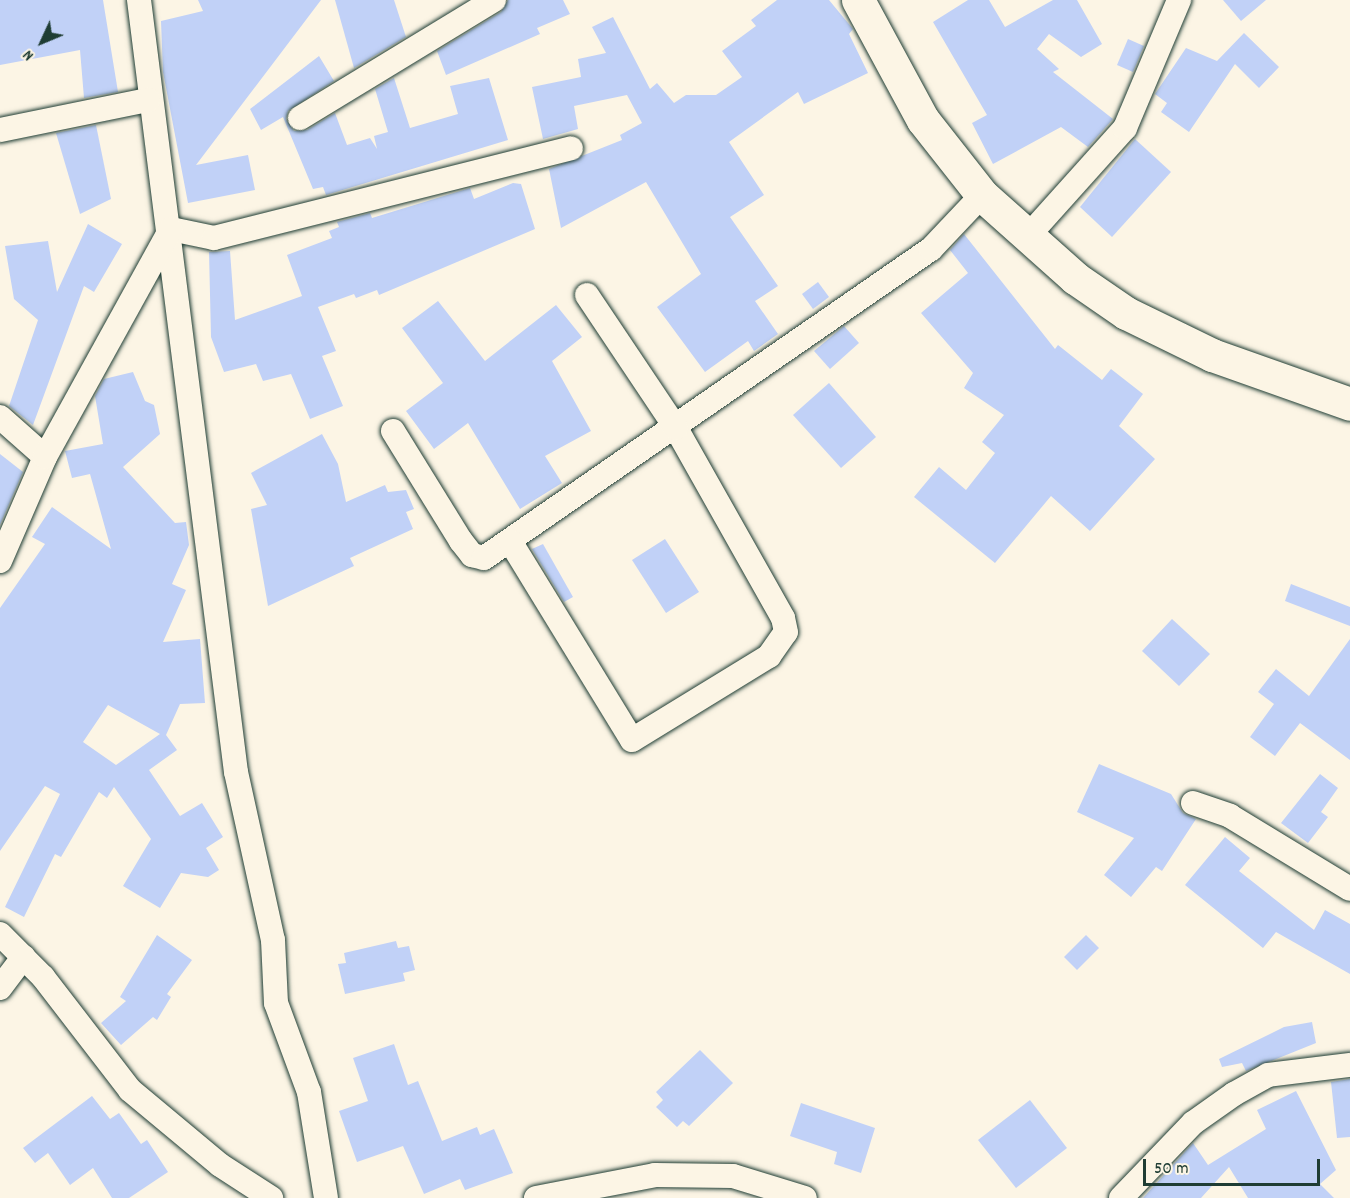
<!DOCTYPE html>
<html>
<head>
<meta charset="utf-8">
<style>
  body { margin:0 }
  #map { position:relative; width:1350px; height:1198px; overflow:hidden; background:#fcf5e5; font-family:Dekko,sans-serif }
  div>[style] { position:absolute }
  [style*='--x'] { left:calc(var(--x)*1px); top:calc(var(--y)*1px); width:calc(var(--w)*1px); rotate:calc(var(--a)*1deg) }
  .building>* { inset:0; background:#c1d1f7 }
  .roads { filter:drop-shadow(0 0 2px #1f3d34) drop-shadow(0 0 2px #1f3d34) }
  .street>* { height:24px; margin:-12px; padding:0 12px; transform-origin:12px; border-radius:12px; background:#fcf5e5 }
  .secondary>* { height:33px; margin:-16.5px; padding:0 16.5px; transform-origin:16.5px; border-radius:16.5px; background:#fcf5e5 }
  span { translate:-50% -50%; white-space:nowrap; text-align:center; line-height:1.15; -webkit-text-stroke:5px #fcf5e5; paint-order:stroke }
  .north { position:absolute; left:12px; top:12px; width:60px; height:60px; -webkit-text-stroke:4px #fcf5e5; paint-order:stroke; rotate:226deg; font-size:16px; font-weight:700; line-height:24px; text-align:center; color:#1f3d34 }
  .north::after { content:''; display:block; margin:auto; width:21px; height:27px; background:#1f3d34; clip-path:polygon(50% 0,100% 100%,50% 72%,0 100%) }
  .scale { position:absolute; left:1143px; top:1159px; width:177px; height:27px; box-sizing:border-box; border:3px solid #1f3d34; border-top:0; padding-left:8px; font-size:18px; line-height:21px; white-space:nowrap; color:#1f3d34; -webkit-text-stroke:4px #fcf5e5; paint-order:stroke }
</style>
</head>
<body>
<div id="map">
  <div class="building">
    <div style="clip-path:polygon(0 0,103px 0,118px 92px,84px 98px,80px 50px,0 65px)"></div>
    <div style="clip-path:polygon(198px 0,321px 0,196px 165px,248px 155px,255px 190px,188px 203px,163px 72px,161px 21px,203px 11px)"></div>
    <div style="clip-path:polygon(335px 0,394px 0,406px 37px,354px 68px)"></div>
    <div style="clip-path:polygon(508px 0,563px 0,570px 14px,537px 28px,540px 34px,446px 75px,437px 51px,501px 12px)"></div>
    <div style="clip-path:polygon(777px 0,829px 0,853px 29px,849px 34px,868px 73px,804px 104px,798px 92px,729px 142px,764px 195px,730px 217px,778px 286px,755px 301px,778px 334px,754px 351px,748px 341px,705px 372px,657px 307px,701px 274px,646px 182px,561px 228px,549px 169px,622px 140px,620px 135px,642px 123px,627px 95px,574px 106px,578px 129px,543px 139px,532px 87px,581px 77px,578px 59px,606px 53px,592px 27px,613px 17px,650px 89px,657px 83px,674px 103px,686px 95px,716px 95px,742px 77px,722px 51px,756px 26px,751px 20px)"></div>
    <div style="clip-path:polygon(968px 0,989px 0,1005px 27px,1053px 0,1077px 0,1102px 44px,1081px 57px,1049px 34px,1037px 49px,1059px 69px,1053px 72px,1113px 119px,1088px 147px,1061px 127px,993px 164px,972px 123px,987px 115px,933px 22px)"></div>
    <div style="clip-path:polygon(1223px 0,1266px 0,1241px 21px)"></div>
    <div style="clip-path:polygon(1244px 33px,1279px 67px,1259px 88px,1235px 64px,1189px 132px,1161px 112px,1167px 103px,1155px 94px,1186px 48px,1217px 61px)"></div>
    <div style="clip-path:polygon(1128px 39px,1144px 46px,1133px 72px,1117px 65px)"></div>
    <div style="clip-path:polygon(319px 56px,334px 81px,288px 111px,286px 119px,294px 131px,307px 130px,335px 113px,347px 145px,370px 138px,377px 149px,374px 136px,388px 132px,375px 89px,394px 78px,410px 128px,458px 114px,450px 86px,489px 78px,508px 140px,326px 195px,323px 187px,313px 189px,283px 117px,261px 130px,250px 109px)"></div>
    <div style="clip-path:polygon(96px 125px,111px 199px,80px 214px,56px 133px)"></div>
    <div style="clip-path:polygon(1135px 139px,1171px 172px,1112px 237px,1080px 207px)"></div>
    <div style="clip-path:polygon(513px 183px,521px 184px,535px 229px,379px 295px,377px 290px,356px 298px,354px 294px,318px 307px,336px 351px,322px 356px,343px 406px,310px 419px,291px 374px,263px 381px,256px 364px,224px 372px,211px 337px,209px 252px,230px 251px,235px 320px,302px 296px,287px 255px,332px 238px,329px 231px,339px 227px,337px 222px,370px 213px,372px 218px,470px 188px,474px 199px)"></div>
    <div style="clip-path:polygon(88px 224px,122px 244px,94px 292px,84px 286px,33px 425px,9px 406px,38px 320px,14px 299px,5px 246px,48px 241px,57px 292px)"></div>
    <div style="clip-path:polygon(964px 234px,1055px 349px,1058px 345px,1102px 380px,1111px 369px,1143px 394px,1119px 426px,1155px 459px,1090px 531px,1051px 496px,995px 563px,914px 497px,939px 467px,966px 490px,995px 453px,982px 442px,1004px 415px,964px 388px,973px 373px,921px 313px,968px 273px,950px 250px)"></div>
    <div style="clip-path:polygon(818px 282px,829px 297px,813px 309px,802px 294px)"></div>
    <div style="clip-path:polygon(438px 301px,485px 361px,556px 305px,582px 337px,552px 361px,591px 431px,545px 456px,562px 483px,520px 509px,468px 423px,434px 449px,406px 411px,443px 383px,402px 328px)"></div>
    <div style="clip-path:polygon(844px 326px,859px 343px,830px 369px,814px 351px)"></div>
    <div style="clip-path:polygon(evenodd,133px 372px,145px 401px,154px 405px,160px 434px,123px 467px,175px 523px,186px 522px,189px 545px,172px 584px,186px 590px,163px 642px,200px 639px,205px 703px,180px 704px,166px 735px,177px 750px,149px 770px,180px 816px,202px 803px,223px 837px,206px 848px,219px 870px,208px 877px,181px 873px,160px 908px,123px 886px,151px 839px,114px 787px,107px 798px,99px 792px,61px 857px,55px 854px,24px 917px,5px 907px,60px 794px,45px 786px,0 851px,0 608px,45px 544px,32px 537px,52px 507px,111px 549px,90px 474px,72px 478px,65px 451px,103px 444px,95px 396px,104px 379px,133px 372px,108px 705px,160px 734px,116px 765px,83px 742px,108px 705px)"></div>
    <div style="clip-path:polygon(829px 383px,876px 437px,841px 468px,793px 415px)"></div>
    <div style="clip-path:polygon(322px 434px,338px 464px,346px 502px,385px 485px,388px 492px,406px 490px,414px 509px,406px 512px,413px 529px,350px 558px,354px 566px,268px 606px,251px 509px,267px 505px,251px 473px)"></div>
    <div style="clip-path:polygon(0 454px,23px 472px,0 525px)"></div>
    <div style="clip-path:polygon(665px 539px,699px 592px,666px 613px,632px 560px)"></div>
    <div style="clip-path:polygon(543px 544px,573px 597px,564px 602px,532px 549px)"></div>
    <div style="clip-path:polygon(1291px 584px,1350px 607px,1350px 626px,1285px 601px)"></div>
    <div style="clip-path:polygon(1172px 619px,1210px 654px,1179px 686px,1142px 651px)"></div>
    <div style="clip-path:polygon(1350px 639px,1350px 760px,1300px 723px,1275px 756px,1250px 737px,1274px 704px,1258px 692px,1276px 669px,1309px 696px)"></div>
    <div style="clip-path:polygon(1099px 764px,1171px 794px,1183px 813px,1196px 819px,1162px 871px,1156px 867px,1131px 897px,1104px 875px,1134px 838px,1077px 812px)"></div>
    <div style="clip-path:polygon(1320px 774px,1338px 788px,1321px 812px,1328px 817px,1308px 843px,1281px 823px)"></div>
    <div style="clip-path:polygon(1225px 837px,1250px 858px,1239px 871px,1314px 930px,1325px 910px,1350px 924px,1350px 974px,1276px 932px,1263px 948px,1185px 885px)"></div>
    <div style="clip-path:polygon(157px 935px,192px 960px,167px 994px,171px 997px,157px 1020px,153px 1017px,121px 1045px,101px 1023px,126px 1001px,120px 997px)"></div>
    <div style="clip-path:polygon(1086px 935px,1099px 948px,1077px 970px,1064px 957px)"></div>
    <div style="clip-path:polygon(396px 941px,398px 948px,409px 946px,415px 970px,403px 973px,405px 981px,345px 994px,338px 964px,346px 963px,344px 953px)"></div>
    <div style="clip-path:polygon(1312px 1022px,1316px 1043px,1246px 1071px,1242px 1063px,1222px 1067px,1219px 1059px,1284px 1027px)"></div>
    <div style="clip-path:polygon(394px 1044px,408px 1085px,418px 1081px,442px 1141px,477px 1127px,480px 1135px,494px 1129px,513px 1173px,465px 1190px,460px 1179px,424px 1194px,403px 1146px,357px 1162px,339px 1111px,368px 1101px,353px 1058px)"></div>
    <div style="clip-path:polygon(700px 1050px,733px 1083px,689px 1126px,683px 1121px,677px 1127px,656px 1107px,663px 1100px,656px 1092px)"></div>
    <div style="clip-path:polygon(1350px 1079px,1350px 1137px,1337px 1138px,1331px 1082px)"></div>
    <div style="clip-path:polygon(1296px 1091px,1336px 1170px,1320px 1184px,1334px 1198px,1248px 1198px,1229px 1167px,1201px 1198px,1143px 1198px,1193px 1143px,1208px 1165px,1266px 1129px,1257px 1110px)"></div>
    <div style="clip-path:polygon(92px 1096px,110px 1119px,119px 1113px,141px 1144px,147px 1140px,168px 1172px,129px 1198px,112px 1198px,93px 1168px,70px 1185px,48px 1153px,35px 1163px,23px 1148px)"></div>
    <div style="clip-path:polygon(1030px 1100px,1067px 1148px,1016px 1188px,978px 1140px)"></div>
    <div style="clip-path:polygon(801px 1103px,875px 1128px,861px 1173px,834px 1164px,837px 1152px,790px 1136px)"></div>
  </div>
  <div class="roads">
    <div class="street">
      <div style="--x:139;--y:0;--w:778;--a:82.84"></div>
      <div style="--x:236;--y:772;--w:172;--a:77.6"></div>
      <div style="--x:273;--y:940;--w:63;--a:87.3"></div>
      <div style="--x:276;--y:1003;--w:95;--a:69.7"></div>
      <div style="--x:309;--y:1092;--w:107;--a:80.9"></div>
      <div style="--x:300;--y:118;--w:227;--a:-31.3"></div>
      <div style="--x:0;--y:130;--w:151;--a:-11.5"></div>
      <div style="--x:171;--y:229;--w:44;--a:11.8"></div>
      <div style="--x:214;--y:238;--w:368;--a:-14.1"></div>
      <div style="--x:1028;--y:236;--w:145;--a:-48.1"></div>
      <div style="--x:1125;--y:128;--w:139;--a:-67.1"></div>
      <div style="--x:0;--y:417;--w:60;--a:41.6"></div>
      <div style="--x:393;--y:431;--w:129;--a:58.3"></div>
      <div style="--x:461;--y:541;--w:18;--a:52"></div>
      <div style="--x:472;--y:555;--w:12;--a:14"></div>
      <div style="--x:484;--y:558;--w:543;--a:-34.66"></div>
      <div style="--x:931;--y:249;--w:74;--a:-46.6"></div>
      <div style="--x:510;--y:541;--w:233;--a:58.5"></div>
      <div style="--x:632;--y:740;--w:161;--a:-31.5"></div>
      <div style="--x:769;--y:656;--w:29;--a:-55"></div>
      <div style="--x:786;--y:632;--w:14;--a:-102"></div>
      <div style="--x:783;--y:618;--w:218;--a:-119.4"></div>
      <div style="--x:676;--y:428;--w:160;--a:-123.8"></div>
      <div style="--x:0;--y:561;--w:113;--a:-66.6"></div>
      <div style="--x:45;--y:457;--w:260;--a:-61.1"></div>
      <div style="--x:1193;--y:803;--w:39;--a:19"></div>
      <div style="--x:1230;--y:816;--w:140;--a:31.3"></div>
      <div style="--x:0;--y:934;--w:61;--a:45"></div>
      <div style="--x:43;--y:977;--w:143;--a:52.4"></div>
      <div style="--x:130;--y:1090;--w:117;--a:39.8"></div>
      <div style="--x:220;--y:1165;--w:61;--a:32.9"></div>
      <div style="--x:0;--y:988;--w:39;--a:-53"></div>
      <div style="--x:536;--y:1198;--w:121;--a:-10.9"></div>
      <div style="--x:655;--y:1175;--w:78;--a:0.7"></div>
      <div style="--x:733;--y:1176;--w:75;--a:17"></div>
      <div style="--x:1121;--y:1198;--w:104;--a:-46.2"></div>
      <div style="--x:1193;--y:1123;--w:50;--a:-35.3"></div>
      <div style="--x:1234;--y:1094;--w:39;--a:-29"></div>
      <div style="--x:1268;--y:1075;--w:83;--a:-7"></div>
    </div>
    <div class="secondary">
      <div style="--x:858;--y:0;--w:136;--a:61.6"></div>
      <div style="--x:923;--y:120;--w:95;--a:51.8"></div>
      <div style="--x:982;--y:195;--w:125;--a:41.7"></div>
      <div style="--x:1075;--y:278;--w:62;--a:34.5"></div>
      <div style="--x:1126;--y:313;--w:96;--a:26"></div>
      <div style="--x:1212;--y:355;--w:146;--a:19.5"></div>
    </div>
  </div>
  <div class="north">N</div>
  <div class="scale">50 m</div>
</div>
</body>
</html>
